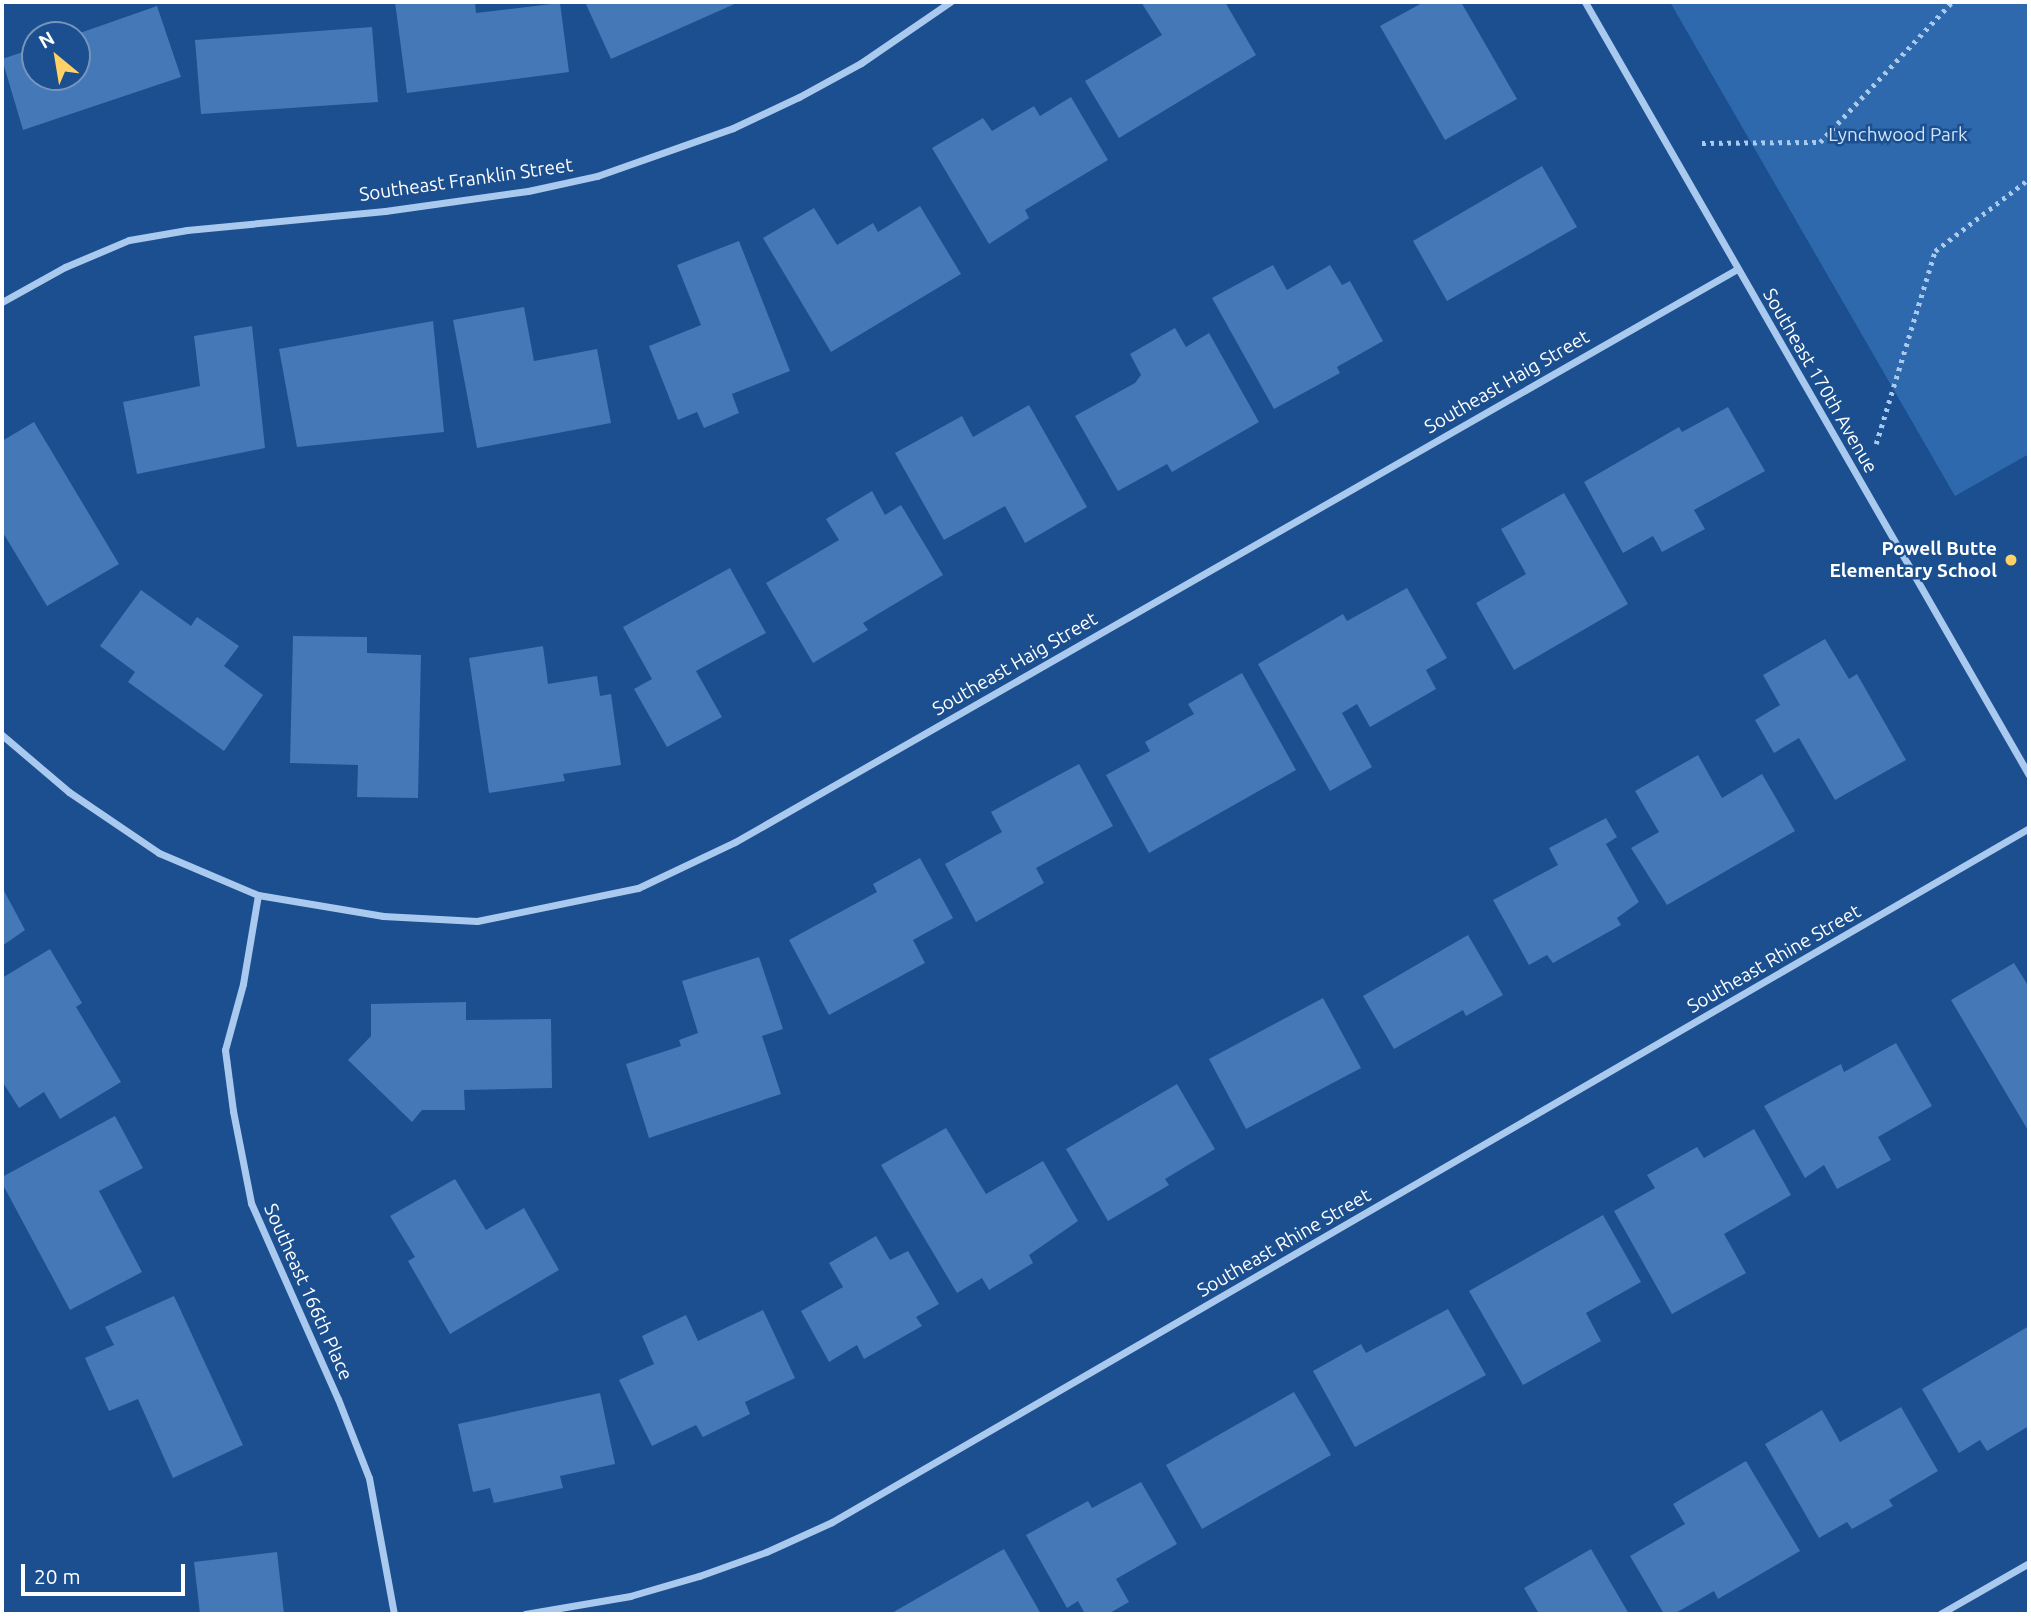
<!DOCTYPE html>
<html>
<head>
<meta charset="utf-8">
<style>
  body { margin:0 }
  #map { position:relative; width:2031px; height:1616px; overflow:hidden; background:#1b4f8f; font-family:Ubuntu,sans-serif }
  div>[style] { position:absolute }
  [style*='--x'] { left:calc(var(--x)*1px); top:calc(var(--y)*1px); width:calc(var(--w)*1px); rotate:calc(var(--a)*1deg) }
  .green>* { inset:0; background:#2e69ad }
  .building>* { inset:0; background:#4478b7 }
  .path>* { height:4.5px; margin-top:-2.25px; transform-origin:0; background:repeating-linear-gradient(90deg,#a9c9ee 0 3.5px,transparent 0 8.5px) }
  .minor>* { height:7px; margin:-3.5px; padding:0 3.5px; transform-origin:3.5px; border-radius:3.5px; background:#a9c9ee }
  .dots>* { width:19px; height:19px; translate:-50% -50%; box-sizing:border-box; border:4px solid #1b4f8f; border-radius:50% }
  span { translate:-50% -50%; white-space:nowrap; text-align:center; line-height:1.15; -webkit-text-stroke:5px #1b4f8f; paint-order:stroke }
  .park-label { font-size:19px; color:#cfe3fa }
  .street-label { font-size:19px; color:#fff }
  .poi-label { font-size:19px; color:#fff; font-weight:700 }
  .right { translate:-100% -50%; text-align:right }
  .frame { position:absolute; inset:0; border:4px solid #fff; pointer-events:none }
  .north { position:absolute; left:21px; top:21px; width:70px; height:70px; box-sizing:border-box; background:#1b4f8f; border:2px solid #7695bc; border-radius:50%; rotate:330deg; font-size:19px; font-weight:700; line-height:28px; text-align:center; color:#fff }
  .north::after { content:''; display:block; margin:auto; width:24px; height:32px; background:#ffd166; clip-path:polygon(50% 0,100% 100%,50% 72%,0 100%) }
  .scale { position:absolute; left:21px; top:1564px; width:164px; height:32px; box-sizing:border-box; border:4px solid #fff; border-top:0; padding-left:9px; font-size:21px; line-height:24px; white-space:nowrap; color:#fff; -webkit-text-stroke:5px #1b4f8f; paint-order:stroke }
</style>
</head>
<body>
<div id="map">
  <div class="green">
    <div style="clip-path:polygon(1670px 2px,2029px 2px,2029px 454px,1955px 496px)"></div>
  </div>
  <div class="building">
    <div style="clip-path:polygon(395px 2px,475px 2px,476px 13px,560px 3px,569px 72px,407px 93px)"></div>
    <div style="clip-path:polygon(585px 2px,739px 2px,611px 59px)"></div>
    <div style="clip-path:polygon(1141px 2px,1225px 2px,1256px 55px,1119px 138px,1085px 81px,1162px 35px)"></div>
    <div style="clip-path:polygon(1424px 2px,1461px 2px,1517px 99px,1445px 140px,1380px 26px)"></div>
    <div style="clip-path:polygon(157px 6px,181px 77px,23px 130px,2px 59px,35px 48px,35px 77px,77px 77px,77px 34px)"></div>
    <div style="clip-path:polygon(372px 27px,378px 102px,201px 114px,195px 40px)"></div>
    <div style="clip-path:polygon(1071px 97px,1108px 160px,1025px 210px,1029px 218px,989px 244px,932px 148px,983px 118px,992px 131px,1034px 106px,1040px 116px)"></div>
    <div style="clip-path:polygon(1542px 166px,1577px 227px,1447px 301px,1413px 241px)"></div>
    <div style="clip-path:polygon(920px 206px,961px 274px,831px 352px,763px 238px,814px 208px,837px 245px,873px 223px,878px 232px)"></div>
    <div style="clip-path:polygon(739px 241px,790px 371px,732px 394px,739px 413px,704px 428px,697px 412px,678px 420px,649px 346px,701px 325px,677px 265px)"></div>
    <div style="clip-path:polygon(1273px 265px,1287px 290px,1330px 265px,1342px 285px,1350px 281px,1383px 341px,1337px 367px,1340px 373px,1274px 409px,1212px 298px)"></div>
    <div style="clip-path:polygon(524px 307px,534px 361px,597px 349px,611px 423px,477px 448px,453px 320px)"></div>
    <div style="clip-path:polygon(433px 321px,444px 432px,297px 447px,279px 349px)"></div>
    <div style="clip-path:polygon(252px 326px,265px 448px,137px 474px,123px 402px,200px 386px,194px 336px)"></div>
    <div style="clip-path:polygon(1175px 328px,1186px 347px,1209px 333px,1259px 422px,1172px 472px,1167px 464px,1118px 491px,1075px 416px,1135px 383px,1141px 375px,1130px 354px)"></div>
    <div style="clip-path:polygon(1029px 405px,1087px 507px,1025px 543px,1005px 506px,944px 540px,895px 453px,962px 416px,973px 437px)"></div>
    <div style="clip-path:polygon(1728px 407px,1765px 471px,1694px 510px,1705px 529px,1662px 552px,1653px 536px,1623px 553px,1584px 482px,1679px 427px,1682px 432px)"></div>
    <div style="clip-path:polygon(34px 422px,119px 564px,47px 606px,2px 531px,2px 441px)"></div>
    <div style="clip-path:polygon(872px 491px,885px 515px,901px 505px,943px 575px,863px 623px,868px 630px,813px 663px,766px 583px,839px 540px,826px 519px)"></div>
    <div style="clip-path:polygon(1564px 493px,1628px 604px,1514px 670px,1476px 603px,1526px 574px,1501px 529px)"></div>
    <div style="clip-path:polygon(730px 568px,766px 633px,696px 671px,722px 717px,667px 747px,634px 689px,652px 679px,623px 627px)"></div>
    <div style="clip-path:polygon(1407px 588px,1447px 658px,1426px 670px,1436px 689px,1370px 727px,1357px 704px,1342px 713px,1372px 767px,1330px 791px,1258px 664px,1343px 614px,1347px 621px)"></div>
    <div style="clip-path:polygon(141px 590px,191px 626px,197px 617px,239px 646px,224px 666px,263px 695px,224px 751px,128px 682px,135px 672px,100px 646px)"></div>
    <div style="clip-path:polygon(293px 636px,367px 637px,367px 653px,421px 655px,418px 798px,357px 797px,358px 765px,290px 763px)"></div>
    <div style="clip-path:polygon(1825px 639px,1849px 679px,1857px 674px,1906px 760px,1835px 800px,1799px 738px,1774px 753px,1755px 720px,1780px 705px,1763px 675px)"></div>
    <div style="clip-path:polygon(543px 646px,548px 684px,597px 676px,600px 696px,611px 694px,621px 765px,563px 774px,565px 781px,489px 793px,469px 658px)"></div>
    <div style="clip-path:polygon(1242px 673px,1296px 770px,1149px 853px,1106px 775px,1150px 751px,1145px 742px,1194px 714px,1188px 704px)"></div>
    <div style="clip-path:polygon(1698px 755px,1722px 798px,1762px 774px,1795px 831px,1667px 905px,1631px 848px,1659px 832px,1635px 791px)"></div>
    <div style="clip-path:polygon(1079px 764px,1113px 826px,1036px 868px,1044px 883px,976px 922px,945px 864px,1002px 832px,991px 812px)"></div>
    <div style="clip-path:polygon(1606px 818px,1617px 837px,1606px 844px,1639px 902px,1617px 918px,1621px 925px,1553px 963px,1547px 955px,1529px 965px,1493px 900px,1558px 865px,1549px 848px)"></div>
    <div style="clip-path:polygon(920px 858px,953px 918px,913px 940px,925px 963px,829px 1015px,789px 940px,877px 892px,873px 884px)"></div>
    <div style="clip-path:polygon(2px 887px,25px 930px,2px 946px)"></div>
    <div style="clip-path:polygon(1468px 935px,1503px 995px,1466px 1016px,1463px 1010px,1394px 1049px,1363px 996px)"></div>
    <div style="clip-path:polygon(50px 949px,82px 1003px,76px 1007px,121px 1082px,60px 1119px,44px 1092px,19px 1108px,2px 1081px,2px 978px)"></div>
    <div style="clip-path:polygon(759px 957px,783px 1029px,762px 1036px,781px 1094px,649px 1138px,626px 1064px,681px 1046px,679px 1040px,698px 1033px,682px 981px)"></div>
    <div style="clip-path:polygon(2014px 963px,2029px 987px,2029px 1132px,1951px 1000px)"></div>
    <div style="clip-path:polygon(1323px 998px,1361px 1068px,1246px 1129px,1209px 1059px)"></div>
    <div style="clip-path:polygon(466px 1002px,466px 1020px,551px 1019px,552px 1088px,464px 1090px,465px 1110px,422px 1110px,412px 1122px,348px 1060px,371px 1036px,371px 1004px)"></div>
    <div style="clip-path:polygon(1896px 1043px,1932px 1106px,1878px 1137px,1891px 1160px,1837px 1189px,1824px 1165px,1805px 1178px,1764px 1106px,1841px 1064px,1844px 1072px)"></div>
    <div style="clip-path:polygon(1177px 1084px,1215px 1149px,1165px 1179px,1169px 1185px,1108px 1221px,1066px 1149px)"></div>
    <div style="clip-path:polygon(115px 1116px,143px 1168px,99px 1191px,142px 1272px,70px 1310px,2px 1183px,2px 1177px)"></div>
    <div style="clip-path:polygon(946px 1128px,986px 1194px,1043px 1161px,1078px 1221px,1029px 1255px,1033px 1263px,989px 1290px,982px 1278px,957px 1293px,881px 1165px)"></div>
    <div style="clip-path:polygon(1754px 1129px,1791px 1195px,1724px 1234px,1746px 1273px,1672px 1314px,1614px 1211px,1655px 1188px,1647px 1175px,1697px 1147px,1704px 1158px)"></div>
    <div style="clip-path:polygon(455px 1179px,486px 1230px,524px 1208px,559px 1270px,450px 1334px,408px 1261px,415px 1257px,390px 1216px)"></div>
    <div style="clip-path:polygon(1603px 1215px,1641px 1282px,1586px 1313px,1601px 1341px,1523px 1385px,1469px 1291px)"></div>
    <div style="clip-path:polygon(876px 1236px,890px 1260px,908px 1251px,939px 1304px,916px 1317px,922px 1326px,864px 1359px,857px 1345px,829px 1362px,801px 1311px,843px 1287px,829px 1263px)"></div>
    <div style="clip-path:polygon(174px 1296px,243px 1445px,173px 1478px,138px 1399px,109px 1411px,85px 1358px,114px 1345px,105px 1327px)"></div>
    <div style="clip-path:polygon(1448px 1309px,1486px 1375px,1355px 1447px,1313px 1371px,1361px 1344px,1366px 1353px)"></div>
    <div style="clip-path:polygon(763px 1310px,795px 1378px,745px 1402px,750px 1414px,703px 1437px,696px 1425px,652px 1446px,619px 1380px,654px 1364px,642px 1336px,686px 1315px,698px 1341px)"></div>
    <div style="clip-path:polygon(2029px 1326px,2029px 1426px,1987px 1451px,1980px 1440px,1959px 1453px,1922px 1389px)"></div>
    <div style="clip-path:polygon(1294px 1392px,1331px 1455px,1202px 1529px,1166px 1465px)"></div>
    <div style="clip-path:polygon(600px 1393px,615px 1464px,560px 1476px,563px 1488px,494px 1503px,490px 1488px,473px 1492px,458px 1424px)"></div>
    <div style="clip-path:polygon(1901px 1407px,1938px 1471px,1889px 1500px,1893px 1506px,1852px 1529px,1847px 1522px,1819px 1538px,1765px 1444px,1822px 1410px,1840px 1442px)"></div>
    <div style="clip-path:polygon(1746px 1461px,1800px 1551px,1718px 1599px,1714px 1591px,1674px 1614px,1664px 1614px,1630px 1556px,1685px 1524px,1673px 1504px)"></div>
    <div style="clip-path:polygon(1141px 1482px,1177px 1544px,1116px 1579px,1129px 1602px,1108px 1614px,1085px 1614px,1078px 1601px,1067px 1608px,1026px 1535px,1088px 1501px,1092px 1508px)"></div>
    <div style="clip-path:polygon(1004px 1549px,1041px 1614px,890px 1614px)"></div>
    <div style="clip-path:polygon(1591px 1549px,1629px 1614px,1539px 1614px,1524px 1588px)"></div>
    <div style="clip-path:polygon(277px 1552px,284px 1614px,200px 1614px,194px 1562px)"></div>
  </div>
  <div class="path">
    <div style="--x:1702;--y:143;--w:118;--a:-0.5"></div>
    <div style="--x:1820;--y:142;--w:192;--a:-46.7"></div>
    <div style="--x:1876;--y:444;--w:202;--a:-73"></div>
    <div style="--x:1935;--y:251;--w:118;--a:-37.5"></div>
  </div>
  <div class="minor">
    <div style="--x:1585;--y:2;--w:891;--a:60.13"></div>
    <div style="--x:2;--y:302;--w:72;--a:-29.1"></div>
    <div style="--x:65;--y:267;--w:69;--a:-22.9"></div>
    <div style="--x:129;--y:240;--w:59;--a:-9.8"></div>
    <div style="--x:187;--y:230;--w:199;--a:-5.5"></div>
    <div style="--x:385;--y:211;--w:144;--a:-8"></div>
    <div style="--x:528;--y:191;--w:71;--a:-12.3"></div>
    <div style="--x:597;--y:176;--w:144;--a:-19.4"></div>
    <div style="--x:733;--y:128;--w:73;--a:-25.2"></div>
    <div style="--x:799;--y:97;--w:71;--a:-28.7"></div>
    <div style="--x:861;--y:63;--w:108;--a:-34.4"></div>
    <div style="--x:2;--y:735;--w:88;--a:40.4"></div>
    <div style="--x:69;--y:792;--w:109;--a:34.1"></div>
    <div style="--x:159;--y:853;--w:108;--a:23"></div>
    <div style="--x:258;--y:895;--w:127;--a:9.5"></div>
    <div style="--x:383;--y:916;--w:94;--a:3"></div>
    <div style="--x:477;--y:921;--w:164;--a:-11.6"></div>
    <div style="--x:638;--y:888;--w:107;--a:-25.4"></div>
    <div style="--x:735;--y:842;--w:1154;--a:-29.76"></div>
    <div style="--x:258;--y:895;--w:90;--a:99.6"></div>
    <div style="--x:243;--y:984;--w:68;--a:105.3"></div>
    <div style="--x:225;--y:1050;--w:62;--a:82.5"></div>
    <div style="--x:233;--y:1111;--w:94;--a:78.9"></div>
    <div style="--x:251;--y:1203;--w:214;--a:66.1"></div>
    <div style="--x:338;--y:1399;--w:85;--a:68.6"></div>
    <div style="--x:369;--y:1478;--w:138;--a:79.6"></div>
    <div style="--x:525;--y:1614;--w:107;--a:-9.7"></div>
    <div style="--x:630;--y:1596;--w:72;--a:-16.2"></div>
    <div style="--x:699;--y:1576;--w:71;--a:-19.7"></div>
    <div style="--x:766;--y:1552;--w:72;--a:-24.4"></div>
    <div style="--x:832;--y:1522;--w:1384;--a:-30.1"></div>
    <div style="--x:1940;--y:1614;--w:103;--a:-29.8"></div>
  </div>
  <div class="dots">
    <div style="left:2011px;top:560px;background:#ffd166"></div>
  </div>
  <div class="park-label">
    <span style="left:1898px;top:135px">Lynchwood Park</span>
  </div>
  <div class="street-label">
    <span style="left:466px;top:180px;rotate:-8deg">Southeast Franklin Street</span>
    <span style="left:1820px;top:381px;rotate:60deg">Southeast 170th Avenue</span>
    <span style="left:1507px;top:382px;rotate:-30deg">Southeast Haig Street</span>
    <span style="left:1015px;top:664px;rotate:-30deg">Southeast Haig Street</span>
    <span style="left:1774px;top:959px;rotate:-30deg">Southeast Rhine Street</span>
    <span style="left:1284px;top:1243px;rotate:-30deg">Southeast Rhine Street</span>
    <span style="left:308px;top:1292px;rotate:66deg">Southeast 166th Place</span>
  </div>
  <div class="poi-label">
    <span class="right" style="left:1997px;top:560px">Powell Butte<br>Elementary School</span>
  </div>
  <div class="frame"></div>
  <div class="north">N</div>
  <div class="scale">20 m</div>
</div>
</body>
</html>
